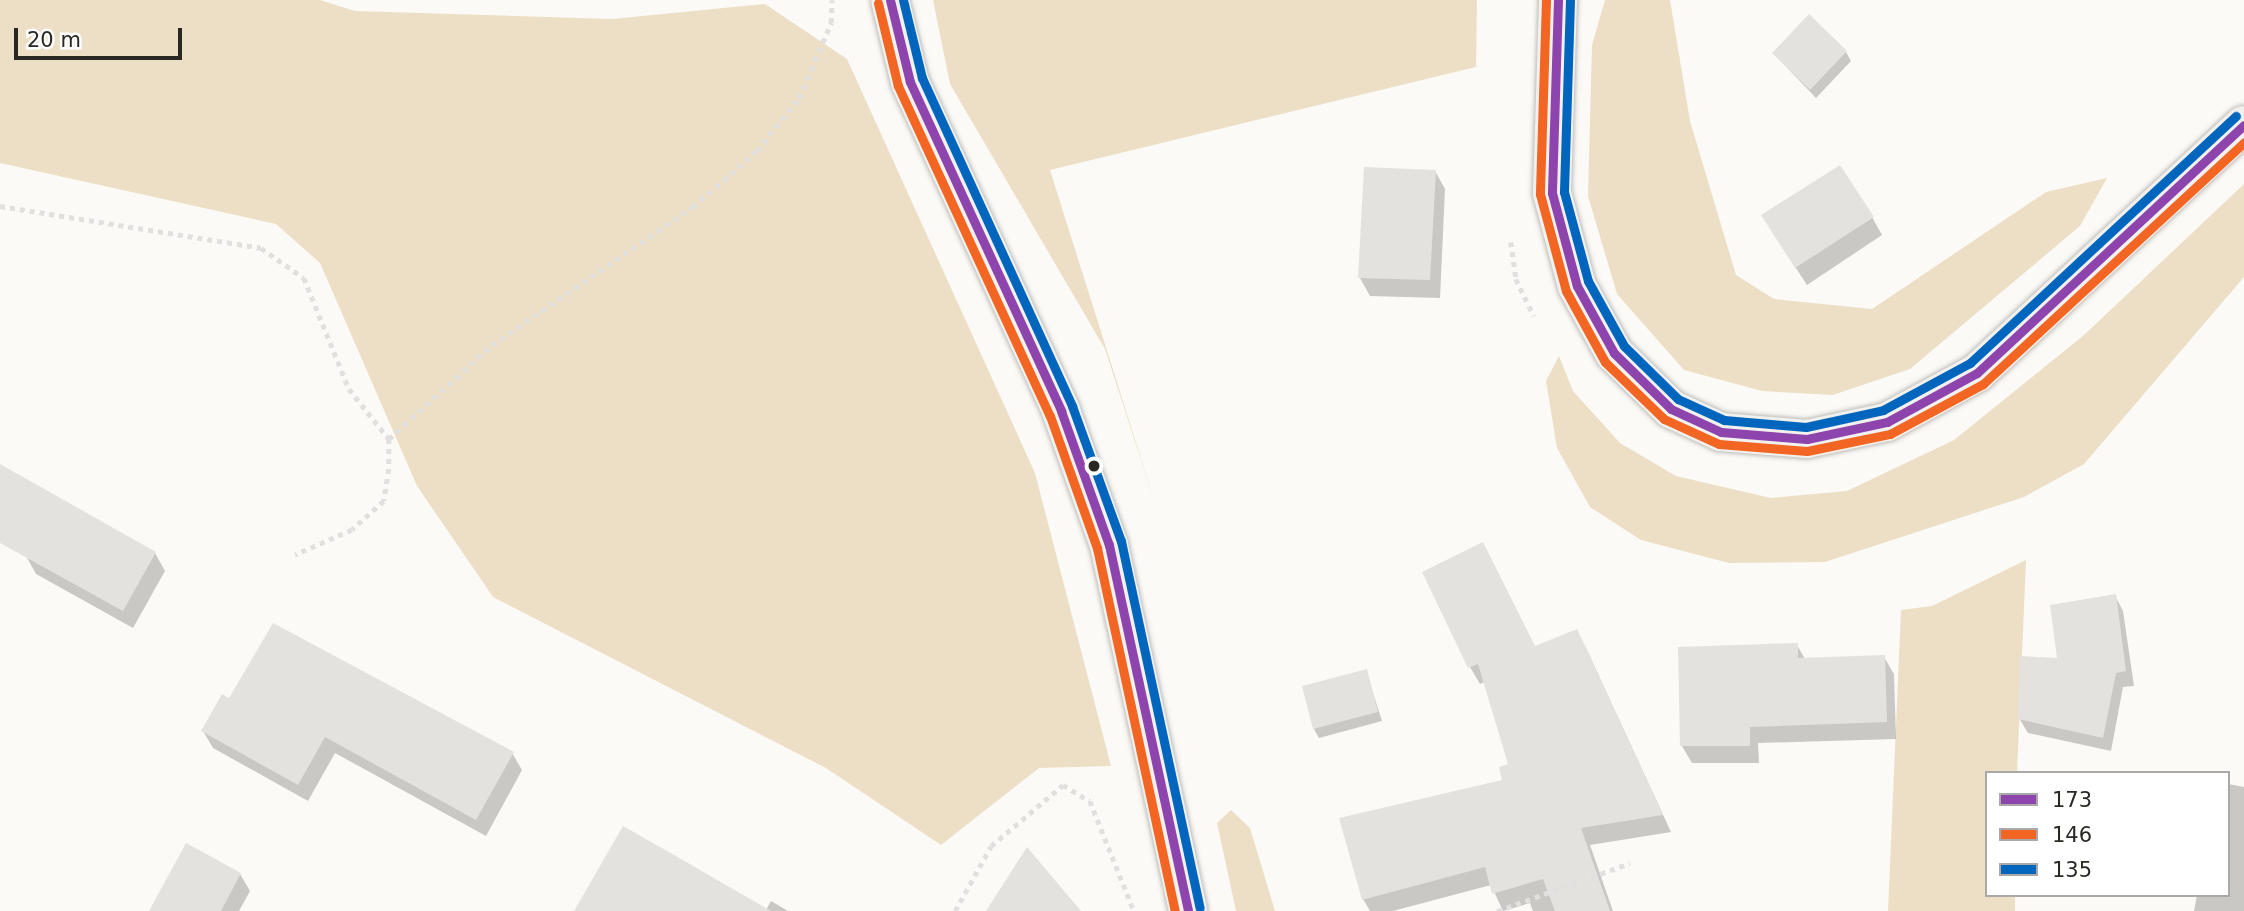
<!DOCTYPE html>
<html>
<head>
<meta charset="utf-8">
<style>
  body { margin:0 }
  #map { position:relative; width:2244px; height:911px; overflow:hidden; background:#fcfaf7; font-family:"DejaVu Sans",sans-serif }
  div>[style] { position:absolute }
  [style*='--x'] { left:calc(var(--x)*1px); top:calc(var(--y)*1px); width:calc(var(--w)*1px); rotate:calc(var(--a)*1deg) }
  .green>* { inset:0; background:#ecdfc5 }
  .shadow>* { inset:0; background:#0003 }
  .building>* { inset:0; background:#e4e2df }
  .path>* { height:4.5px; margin-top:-2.25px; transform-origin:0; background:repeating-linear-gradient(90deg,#e2e0df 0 5px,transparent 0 10px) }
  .roads { filter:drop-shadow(0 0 2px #bfbeba) drop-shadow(0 0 2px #bfbeba) }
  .secondary>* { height:38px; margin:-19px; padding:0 19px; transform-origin:19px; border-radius:19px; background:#f2f1ee }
  .bus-1>* { height:9px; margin:-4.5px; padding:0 4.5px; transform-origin:4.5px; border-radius:4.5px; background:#8e44ad }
  .bus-2>* { height:9px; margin:-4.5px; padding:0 4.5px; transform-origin:4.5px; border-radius:4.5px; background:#f26522 }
  .bus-3>* { height:9px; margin:-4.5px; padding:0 4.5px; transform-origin:4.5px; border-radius:4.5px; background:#0065bd }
  .dots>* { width:19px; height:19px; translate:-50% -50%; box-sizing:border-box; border:4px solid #fff; border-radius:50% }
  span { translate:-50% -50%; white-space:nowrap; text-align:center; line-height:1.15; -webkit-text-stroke:5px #fff; paint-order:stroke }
  .legend { position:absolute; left:1985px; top:771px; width:245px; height:126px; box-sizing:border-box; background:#fff; border:2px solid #aaa9a7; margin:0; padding:9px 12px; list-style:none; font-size:21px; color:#2a2823 }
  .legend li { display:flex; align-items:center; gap:14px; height:35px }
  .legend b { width:35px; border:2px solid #aaa9a7 }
  .scale { position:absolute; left:14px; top:28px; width:168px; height:32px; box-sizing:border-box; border:4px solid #2a2823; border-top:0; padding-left:9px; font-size:21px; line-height:24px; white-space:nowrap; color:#2a2823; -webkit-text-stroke:5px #fff; paint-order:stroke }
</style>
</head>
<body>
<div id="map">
  <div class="green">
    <div style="clip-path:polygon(0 0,320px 0,355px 11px,612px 19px,765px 4px,847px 59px,1035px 473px,1111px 766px,1039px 768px,941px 845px,826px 768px,493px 597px,417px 486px,320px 263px,276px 224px,0 163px)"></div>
    <div style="clip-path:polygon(933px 0,1477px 0,1476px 67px,1050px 170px,1156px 506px,1105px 349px,950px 84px)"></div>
    <div style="clip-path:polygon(1605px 0,1670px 0,1690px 121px,1736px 275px,1774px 299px,1872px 309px,2046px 192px,2107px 178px,2080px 226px,1910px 369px,1833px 395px,1762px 391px,1684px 370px,1617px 294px,1588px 196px,1592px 45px)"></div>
    <div style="clip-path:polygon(2244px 184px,2244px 277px,2084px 464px,2024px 497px,1825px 562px,1729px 563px,1641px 540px,1590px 507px,1557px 448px,1546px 381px,1559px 356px,1573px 391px,1620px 443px,1676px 476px,1771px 498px,1847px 491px,1954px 440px,2083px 336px)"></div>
    <div style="clip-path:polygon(2026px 560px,2017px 773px,1987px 773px,1987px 895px,2015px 895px,2015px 911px,1888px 911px,1901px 610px,1932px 606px)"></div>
    <div style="clip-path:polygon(1231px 810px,1250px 828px,1275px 911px,1236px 911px,1217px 823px)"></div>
  </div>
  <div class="shadow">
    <div style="clip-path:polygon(1846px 52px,1851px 61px,1816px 98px,1774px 54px)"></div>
    <div style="clip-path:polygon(1435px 171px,1445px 189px,1440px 298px,1370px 296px,1360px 278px)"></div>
    <div style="clip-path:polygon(1872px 217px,1882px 235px,1807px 285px,1773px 233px)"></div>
    <div style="clip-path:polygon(155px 553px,165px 571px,133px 628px,36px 574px,26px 556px)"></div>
    <div style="clip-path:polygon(1424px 573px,1535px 648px,1576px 631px,1586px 648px,1671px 832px,1590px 845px,1613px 911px,1533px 911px,1530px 903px,1503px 911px,1491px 885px,1393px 911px,1370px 911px,1363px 899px,1504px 781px,1510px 765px,1485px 682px,1480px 684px,1470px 667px)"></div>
    <div style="clip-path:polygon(2115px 596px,2123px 611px,2134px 686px,2123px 687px,2111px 751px,2028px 733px,2019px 718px)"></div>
    <div style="clip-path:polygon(1797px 645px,1805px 659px,1884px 657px,1894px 674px,1896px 739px,1758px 743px,1759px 763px,1692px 763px,1682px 746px)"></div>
    <div style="clip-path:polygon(1366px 671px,1382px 721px,1319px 738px,1314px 729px)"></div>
    <div style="clip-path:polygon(230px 700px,512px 753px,522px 770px,486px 836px,335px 753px,308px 801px,213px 748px,203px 731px)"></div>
    <div style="clip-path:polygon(2228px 784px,2244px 787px,2244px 911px,2194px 911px,2197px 895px,2228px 895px)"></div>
    <div style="clip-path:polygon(240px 874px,250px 891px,239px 911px,151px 911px)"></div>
    <div style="clip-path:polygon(771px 901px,788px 911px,586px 911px,766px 910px)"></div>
  </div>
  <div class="building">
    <div style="clip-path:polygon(1809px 14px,1847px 51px,1810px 90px,1772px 53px)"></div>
    <div style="clip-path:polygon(1840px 165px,1874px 217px,1795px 268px,1761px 215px)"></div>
    <div style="clip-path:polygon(1364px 167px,1436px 170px,1430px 280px,1358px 278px)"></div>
    <div style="clip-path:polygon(0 464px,156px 552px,123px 611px,0 543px)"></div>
    <div style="clip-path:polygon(1483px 542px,1535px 646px,1577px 629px,1663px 815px,1581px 828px,1610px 911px,1555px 911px,1543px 879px,1492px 894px,1485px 867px,1362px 900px,1339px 818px,1502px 780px,1499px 767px,1508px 764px,1478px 664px,1468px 668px,1422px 572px)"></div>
    <div style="clip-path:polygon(2116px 594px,2126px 671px,2116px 673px,2103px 738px,2018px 719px,2020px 656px,2057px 658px,2050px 605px)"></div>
    <div style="clip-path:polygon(273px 623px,514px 752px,476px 820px,325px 737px,298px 785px,201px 731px,222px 694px,229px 698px)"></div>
    <div style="clip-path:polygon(1798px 643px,1798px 658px,1885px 655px,1887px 722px,1750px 727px,1750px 746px,1680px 746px,1678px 647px)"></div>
    <div style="clip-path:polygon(1367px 669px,1378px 712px,1313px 729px,1302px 686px)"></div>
    <div style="clip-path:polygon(623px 826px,681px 859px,771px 911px,574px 911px)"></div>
    <div style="clip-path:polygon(186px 843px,241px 873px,221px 911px,149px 911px)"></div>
    <div style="clip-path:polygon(1027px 847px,1081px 911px,986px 911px)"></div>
  </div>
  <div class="path">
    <div style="--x:0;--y:206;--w:264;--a:9.1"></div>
    <div style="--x:261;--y:248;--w:52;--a:34.9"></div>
    <div style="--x:304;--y:278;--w:120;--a:67.9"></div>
    <div style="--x:349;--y:389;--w:64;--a:51.3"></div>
    <div style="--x:389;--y:439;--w:30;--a:90"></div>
    <div style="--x:389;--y:469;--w:32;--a:99"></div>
    <div style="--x:384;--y:501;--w:43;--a:137.8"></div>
    <div style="--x:352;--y:530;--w:62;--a:156.3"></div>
    <div style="--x:1511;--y:242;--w:37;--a:82"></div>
    <div style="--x:1516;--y:279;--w:41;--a:64.1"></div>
    <div style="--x:389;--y:439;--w:139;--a:-42.4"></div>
    <div style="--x:492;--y:345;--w:244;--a:-34.5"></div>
    <div style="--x:693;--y:207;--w:85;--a:-41.2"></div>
    <div style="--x:757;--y:151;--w:68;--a:-51.6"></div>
    <div style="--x:799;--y:98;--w:82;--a:-66.9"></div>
    <div style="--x:831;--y:23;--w:23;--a:-88"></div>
    <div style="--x:955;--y:911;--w:74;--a:-61"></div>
    <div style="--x:991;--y:846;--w:94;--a:-40.3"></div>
    <div style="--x:1063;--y:785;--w:31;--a:31"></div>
    <div style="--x:1090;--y:801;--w:118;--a:68.2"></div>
    <div style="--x:1497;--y:911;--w:141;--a:-19.8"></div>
  </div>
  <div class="roads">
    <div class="secondary">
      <div style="--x:890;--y:0;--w:84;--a:76.3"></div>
      <div style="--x:910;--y:82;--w:362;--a:65.3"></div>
      <div style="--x:1061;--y:411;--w:142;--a:70.3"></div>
      <div style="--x:1109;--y:545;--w:374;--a:77.8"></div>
      <div style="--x:1558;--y:0;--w:193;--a:91.8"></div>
      <div style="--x:1552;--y:193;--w:96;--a:75"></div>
      <div style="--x:1577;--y:286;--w:77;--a:61.1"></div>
      <div style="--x:1614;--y:353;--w:80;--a:44.5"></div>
      <div style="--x:1671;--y:409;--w:55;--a:24.7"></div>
      <div style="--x:1721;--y:432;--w:86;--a:4.7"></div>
      <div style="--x:1807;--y:439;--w:82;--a:-12"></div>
      <div style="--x:1887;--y:422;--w:102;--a:-28.6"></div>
      <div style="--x:1977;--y:373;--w:364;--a:-42.9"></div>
    </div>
  </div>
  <div class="bus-1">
    <div style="--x:890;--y:0;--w:84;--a:76.3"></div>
    <div style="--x:910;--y:82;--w:362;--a:65.3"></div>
    <div style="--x:1061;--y:411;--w:142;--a:70.3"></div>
    <div style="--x:1109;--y:545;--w:374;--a:77.8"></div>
    <div style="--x:1558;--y:0;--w:193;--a:91.8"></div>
    <div style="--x:1552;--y:193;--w:96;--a:75"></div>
    <div style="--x:1577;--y:286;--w:77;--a:61.1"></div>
    <div style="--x:1614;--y:353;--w:80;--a:44.5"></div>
    <div style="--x:1671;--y:409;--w:55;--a:24.7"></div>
    <div style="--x:1721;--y:432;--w:86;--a:4.7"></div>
    <div style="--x:1807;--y:439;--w:82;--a:-12"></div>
    <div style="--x:1887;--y:422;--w:102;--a:-28.6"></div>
    <div style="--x:1977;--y:373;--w:364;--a:-42.9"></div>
  </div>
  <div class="bus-2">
    <div style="--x:1546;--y:0;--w:194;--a:91.8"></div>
    <div style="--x:1540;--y:194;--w:100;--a:75"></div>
    <div style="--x:1566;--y:291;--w:81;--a:61.2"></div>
    <div style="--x:1605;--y:362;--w:82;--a:44"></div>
    <div style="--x:1664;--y:419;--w:60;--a:24.4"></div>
    <div style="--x:1719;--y:444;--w:88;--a:4.5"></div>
    <div style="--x:1807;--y:451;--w:85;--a:-11.6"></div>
    <div style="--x:1890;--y:434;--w:106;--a:-28.3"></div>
    <div style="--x:1983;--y:384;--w:356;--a:-42.8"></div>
    <div style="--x:878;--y:3;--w:85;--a:76.5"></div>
    <div style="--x:898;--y:86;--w:363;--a:65.3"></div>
    <div style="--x:1050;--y:416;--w:140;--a:70.4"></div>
    <div style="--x:1097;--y:548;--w:371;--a:77.9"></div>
  </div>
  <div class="bus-3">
    <div style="--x:903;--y:0;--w:80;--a:76.3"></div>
    <div style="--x:922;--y:78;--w:361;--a:65.4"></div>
    <div style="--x:1072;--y:406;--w:144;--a:70.1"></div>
    <div style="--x:1121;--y:541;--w:375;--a:77.9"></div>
    <div style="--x:1570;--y:0;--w:192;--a:91.8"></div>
    <div style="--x:1564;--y:192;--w:92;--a:74.9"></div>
    <div style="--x:1588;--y:281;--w:74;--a:61"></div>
    <div style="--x:1624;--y:346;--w:76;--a:44.5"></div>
    <div style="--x:1678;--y:399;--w:51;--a:24.5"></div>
    <div style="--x:1724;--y:420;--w:82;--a:4.9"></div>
    <div style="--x:1806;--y:427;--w:79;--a:-12.4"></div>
    <div style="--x:1883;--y:410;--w:99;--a:-28.4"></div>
    <div style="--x:1970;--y:363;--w:363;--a:-42.9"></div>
  </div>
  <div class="dots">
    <div style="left:1094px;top:466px;background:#2a2823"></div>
  </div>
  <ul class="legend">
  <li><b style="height:9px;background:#8e44ad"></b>173</li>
  <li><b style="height:9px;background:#f26522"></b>146</li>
  <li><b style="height:9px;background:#0065bd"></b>135</li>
  </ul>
  <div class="scale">20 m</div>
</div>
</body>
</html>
